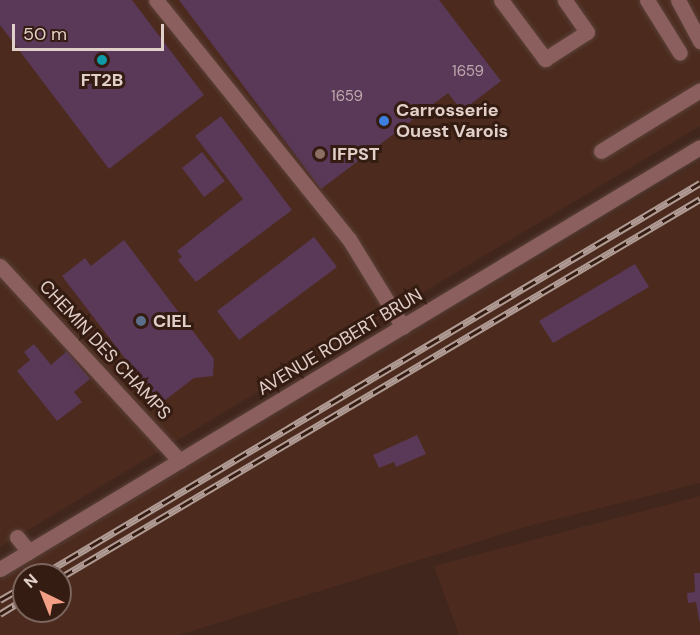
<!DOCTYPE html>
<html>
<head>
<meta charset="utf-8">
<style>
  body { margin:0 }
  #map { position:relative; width:700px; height:635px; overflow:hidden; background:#40261c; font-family:"DM Sans",sans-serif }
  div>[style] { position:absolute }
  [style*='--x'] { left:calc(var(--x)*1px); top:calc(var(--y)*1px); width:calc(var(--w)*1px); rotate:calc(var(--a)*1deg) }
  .built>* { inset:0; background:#4c2b1e }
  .building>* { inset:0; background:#593858 }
  .roads { filter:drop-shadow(0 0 2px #5a4138) drop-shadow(0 0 2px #5a4138) }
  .minor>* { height:15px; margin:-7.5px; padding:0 7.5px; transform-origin:7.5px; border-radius:7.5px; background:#8a5f5e }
  .rail>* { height:7px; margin-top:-3.5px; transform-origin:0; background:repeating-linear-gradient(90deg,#351c12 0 14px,#b09c95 0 28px); box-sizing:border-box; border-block:2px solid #b09c95 }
  .dots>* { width:16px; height:16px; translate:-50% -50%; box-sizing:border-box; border:3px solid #351c12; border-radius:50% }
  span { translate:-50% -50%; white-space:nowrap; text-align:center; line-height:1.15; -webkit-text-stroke:6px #351c12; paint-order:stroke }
  .number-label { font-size:15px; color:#bfa9ad }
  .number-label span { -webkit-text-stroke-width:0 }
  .poi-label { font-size:18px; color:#e1cfc9; font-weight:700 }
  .left { translate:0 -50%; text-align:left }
  .street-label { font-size:18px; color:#e1cfc9 }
  .north { position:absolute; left:12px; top:563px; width:60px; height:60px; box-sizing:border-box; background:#351c12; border:2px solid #7a645b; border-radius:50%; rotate:317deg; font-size:16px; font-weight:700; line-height:24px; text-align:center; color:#e1cfc9 }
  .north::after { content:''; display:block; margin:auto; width:21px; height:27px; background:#f39f85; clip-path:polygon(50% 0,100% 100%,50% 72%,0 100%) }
  .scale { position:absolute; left:12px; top:24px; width:152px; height:27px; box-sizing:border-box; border:3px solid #e1cfc9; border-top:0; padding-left:8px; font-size:18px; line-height:21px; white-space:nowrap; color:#e1cfc9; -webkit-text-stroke:4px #351c12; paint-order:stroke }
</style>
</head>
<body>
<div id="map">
  <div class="built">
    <div style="clip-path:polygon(0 0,700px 0,700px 126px,0 547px)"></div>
    <div style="clip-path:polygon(evenodd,700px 161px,700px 483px,525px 527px,179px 635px,0 635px,0 580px,700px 161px,24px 575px,60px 575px,60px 611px,24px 611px,24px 575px)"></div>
    <div style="clip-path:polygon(700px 496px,700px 635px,459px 635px,434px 566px)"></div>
  </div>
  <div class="building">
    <div style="clip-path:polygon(0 0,132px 0,204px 95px,109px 169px,0 25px)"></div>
    <div style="clip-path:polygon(179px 0,439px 0,501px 81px,462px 111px,448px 93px,321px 189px)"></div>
    <div style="clip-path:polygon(221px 116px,292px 210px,196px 282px,178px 260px,182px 257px,177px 251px,243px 199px,195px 136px)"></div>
    <div style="clip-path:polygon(202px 152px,225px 181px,204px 197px,182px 168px)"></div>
    <div style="clip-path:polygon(314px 237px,337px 267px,239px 340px,217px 311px)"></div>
    <div style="clip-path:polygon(124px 240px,214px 359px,213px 376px,194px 378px,160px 404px,62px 276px,85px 258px,91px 266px)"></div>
    <div style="clip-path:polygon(635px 264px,649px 287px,553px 343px,539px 321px)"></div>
    <div style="clip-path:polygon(34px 344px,51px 365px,67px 351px,90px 379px,74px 392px,82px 402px,57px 421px,17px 371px,30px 360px,24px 352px)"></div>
    <div style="clip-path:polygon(417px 435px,426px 454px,396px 467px,394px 462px,379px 468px,373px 455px)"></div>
    <div style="clip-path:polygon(694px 573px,700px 573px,700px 624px,696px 602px,688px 603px,687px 593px,695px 592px)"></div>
  </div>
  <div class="roads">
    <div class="minor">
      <div style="--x:156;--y:0;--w:307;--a:51.1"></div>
      <div style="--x:349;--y:239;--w:103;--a:58.5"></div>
      <div style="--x:501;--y:0;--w:74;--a:53.3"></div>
      <div style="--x:545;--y:59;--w:50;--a:-32.7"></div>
      <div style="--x:587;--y:32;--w:39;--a:-125"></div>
      <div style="--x:647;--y:0;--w:62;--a:58.1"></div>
      <div style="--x:678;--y:0;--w:47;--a:61.8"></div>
      <div style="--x:601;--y:151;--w:116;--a:-31.6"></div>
      <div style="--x:0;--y:266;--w:265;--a:47.3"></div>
      <div style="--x:17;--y:537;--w:19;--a:51"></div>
      <div style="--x:0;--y:569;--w:817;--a:-31.08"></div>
    </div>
  </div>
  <div class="rail">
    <div style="--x:42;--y:575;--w:766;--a:-30.78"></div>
    <div style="--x:60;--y:578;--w:744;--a:-30.63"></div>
    <div style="--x:0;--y:600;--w:28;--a:-30"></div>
    <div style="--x:0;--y:614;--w:28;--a:-32"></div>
  </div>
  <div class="dots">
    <div style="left:102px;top:60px;background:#0f9aa8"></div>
    <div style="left:384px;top:121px;background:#3f7fe0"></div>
    <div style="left:320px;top:154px;background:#8d6e63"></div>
    <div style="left:141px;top:321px;background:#5c6f8a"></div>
  </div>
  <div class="number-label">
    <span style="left:468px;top:72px">1659</span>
    <span style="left:347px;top:97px">1659</span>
  </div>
  <div class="poi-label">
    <span style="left:102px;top:80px">FT2B</span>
    <span class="left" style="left:396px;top:121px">Carrosserie<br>Ouest Varois</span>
    <span class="left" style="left:332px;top:154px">IFPST</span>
    <span class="left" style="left:153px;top:321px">CIEL</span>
  </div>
  <div class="street-label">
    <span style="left:340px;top:342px;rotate:-31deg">AVENUE ROBERT BRUN</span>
    <span style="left:105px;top:350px;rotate:47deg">CHEMIN DES CHAMPS</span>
  </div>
  <div class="north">N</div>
  <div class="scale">50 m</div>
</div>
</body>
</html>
